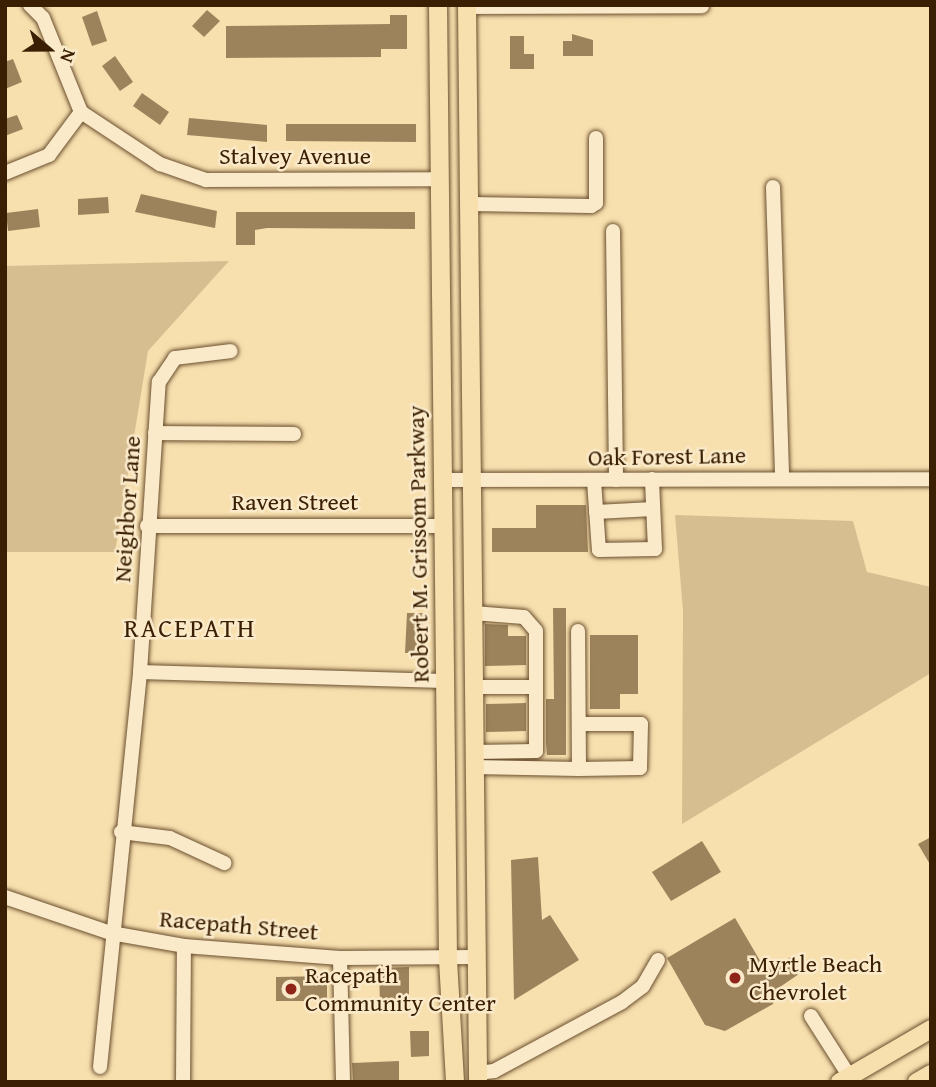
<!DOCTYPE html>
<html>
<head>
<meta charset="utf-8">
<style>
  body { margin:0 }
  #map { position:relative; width:936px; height:1087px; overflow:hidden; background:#f7dfae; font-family:"Gentium Book Plus",serif }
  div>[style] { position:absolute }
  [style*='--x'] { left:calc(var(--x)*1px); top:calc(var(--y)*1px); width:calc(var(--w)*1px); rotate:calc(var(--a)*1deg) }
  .green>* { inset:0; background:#d7be91 }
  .building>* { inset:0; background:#9d835c }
  .roads { filter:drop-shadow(0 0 2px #6a4f2e) drop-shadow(0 0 2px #6a4f2e) }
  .minor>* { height:14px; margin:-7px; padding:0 7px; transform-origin:7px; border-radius:7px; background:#faeaca }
  .major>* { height:18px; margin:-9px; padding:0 9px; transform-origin:9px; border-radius:9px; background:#f7dfae }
  .dots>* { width:19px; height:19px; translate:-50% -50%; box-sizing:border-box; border:4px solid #faeaca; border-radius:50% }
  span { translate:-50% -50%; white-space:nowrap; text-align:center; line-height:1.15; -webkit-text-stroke:5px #faeaca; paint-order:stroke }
  .street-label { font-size:24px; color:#3b1f03 }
  .poi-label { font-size:24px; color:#3b1f03 }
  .left { translate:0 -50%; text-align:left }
  .neighbourhood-label { font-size:26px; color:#3b1f03; letter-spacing:2px }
  .frame { position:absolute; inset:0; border:7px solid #3b1f03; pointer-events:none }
  .north { position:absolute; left:14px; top:14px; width:70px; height:70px; -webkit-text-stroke:5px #faeaca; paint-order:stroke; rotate:110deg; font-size:19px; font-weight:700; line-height:28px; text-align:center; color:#3b1f03 }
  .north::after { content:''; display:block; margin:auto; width:24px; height:32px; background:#3b1f03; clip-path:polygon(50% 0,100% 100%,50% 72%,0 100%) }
</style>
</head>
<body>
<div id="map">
  <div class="green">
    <div style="clip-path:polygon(229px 261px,148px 351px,115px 552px,5px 552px,5px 266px)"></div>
    <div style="clip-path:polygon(675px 515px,853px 521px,867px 572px,931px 587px,931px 673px,682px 824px,683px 611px)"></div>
  </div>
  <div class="building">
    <div style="clip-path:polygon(207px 10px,220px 21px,204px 37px,192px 26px)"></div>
    <div style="clip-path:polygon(97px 11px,107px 41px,92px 46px,82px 17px)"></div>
    <div style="clip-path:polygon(390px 15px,407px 15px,407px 49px,381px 49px,381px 57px,226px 58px,226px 26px,390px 24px)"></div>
    <div style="clip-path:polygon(572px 34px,593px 40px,593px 56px,563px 56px,563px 41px,572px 41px)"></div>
    <div style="clip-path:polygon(510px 36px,524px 36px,524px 54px,534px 54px,534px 69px,510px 69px)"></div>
    <div style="clip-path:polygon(115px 56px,133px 82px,120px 91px,102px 66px)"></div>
    <div style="clip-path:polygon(13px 59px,22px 82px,5px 89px,5px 62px)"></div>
    <div style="clip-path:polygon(142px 93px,169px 112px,160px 125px,133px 106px)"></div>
    <div style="clip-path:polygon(17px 115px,23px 129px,5px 136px,5px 119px)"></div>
    <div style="clip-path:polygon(189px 118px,267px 125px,267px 142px,187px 135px)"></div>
    <div style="clip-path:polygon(286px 124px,416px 124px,416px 142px,286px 141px)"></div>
    <div style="clip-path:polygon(141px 194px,217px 211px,215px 228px,135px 212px)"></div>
    <div style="clip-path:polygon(108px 197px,109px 213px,78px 215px,78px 199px)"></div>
    <div style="clip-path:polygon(38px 209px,40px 227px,8px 231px,6px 213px)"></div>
    <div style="clip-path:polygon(236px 212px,415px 212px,415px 229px,267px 228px,255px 230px,255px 245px,236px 245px)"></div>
    <div style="clip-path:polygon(536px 505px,586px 505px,588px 552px,492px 552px,492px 528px,536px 528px)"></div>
    <div style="clip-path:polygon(553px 608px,566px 608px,566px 755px,547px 755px,546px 743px,546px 699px,554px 699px)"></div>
    <div style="clip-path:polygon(407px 613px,423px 613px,422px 653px,405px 653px)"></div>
    <div style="clip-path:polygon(485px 624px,508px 625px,508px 636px,526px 636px,526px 665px,485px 666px)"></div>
    <div style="clip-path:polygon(590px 635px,638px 635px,638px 694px,620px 694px,620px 709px,590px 709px)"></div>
    <div style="clip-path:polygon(526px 703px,526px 731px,486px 732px,486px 704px)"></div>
    <div style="clip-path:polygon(931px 837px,931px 866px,918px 844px)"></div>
    <div style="clip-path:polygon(702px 841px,721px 872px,671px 901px,652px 872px)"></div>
    <div style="clip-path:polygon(538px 857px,542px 920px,550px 915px,579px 960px,514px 1000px,511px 860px)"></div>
    <div style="clip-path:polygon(735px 918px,766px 971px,791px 957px,799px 974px,777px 989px,773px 1004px,725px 1031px,705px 1025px,667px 958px)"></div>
    <div style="clip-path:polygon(409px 967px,409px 1004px,380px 1005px,379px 968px)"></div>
    <div style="clip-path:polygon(327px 976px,327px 1001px,276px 1001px,276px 977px)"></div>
    <div style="clip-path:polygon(410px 1031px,429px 1031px,429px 1056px,411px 1057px)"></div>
    <div style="clip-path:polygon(399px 1061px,399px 1082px,353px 1082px,352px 1063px)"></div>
  </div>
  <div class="roads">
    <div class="minor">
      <div style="--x:30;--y:5;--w:18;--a:45"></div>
      <div style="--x:43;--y:18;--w:101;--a:68"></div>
      <div style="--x:81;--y:112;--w:95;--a:33.4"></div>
      <div style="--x:160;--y:164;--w:49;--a:19.2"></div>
      <div style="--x:206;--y:180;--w:232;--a:-0.2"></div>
      <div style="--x:467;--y:7;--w:235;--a:-0.2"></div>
      <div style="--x:5;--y:173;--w:48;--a:-22.2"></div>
      <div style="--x:49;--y:155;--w:54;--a:-53.3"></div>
      <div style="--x:773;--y:187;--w:288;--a:88.2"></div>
      <div style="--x:471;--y:204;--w:120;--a:1"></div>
      <div style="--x:591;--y:206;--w:6;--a:-31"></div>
      <div style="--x:596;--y:203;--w:65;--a:-90"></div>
      <div style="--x:613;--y:231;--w:249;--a:89.3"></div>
      <div style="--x:155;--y:433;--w:139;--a:0.4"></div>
      <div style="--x:442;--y:480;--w:489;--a:-0.1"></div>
      <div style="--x:594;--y:481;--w:69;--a:85.9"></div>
      <div style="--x:599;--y:550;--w:56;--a:-1"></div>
      <div style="--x:655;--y:549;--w:70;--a:-92.5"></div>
      <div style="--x:596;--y:512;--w:57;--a:-3"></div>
      <div style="--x:147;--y:526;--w:295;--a:0"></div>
      <div style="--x:473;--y:613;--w:51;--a:4.5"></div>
      <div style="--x:524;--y:617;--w:18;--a:49"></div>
      <div style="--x:536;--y:631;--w:120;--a:90"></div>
      <div style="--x:536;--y:751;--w:63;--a:179.1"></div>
      <div style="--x:140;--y:672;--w:304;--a:1.7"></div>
      <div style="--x:474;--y:687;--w:61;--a:0"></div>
      <div style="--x:473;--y:767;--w:106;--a:1.1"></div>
      <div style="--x:579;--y:769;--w:138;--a:-90.4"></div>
      <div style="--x:579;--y:769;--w:61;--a:-0.9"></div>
      <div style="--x:640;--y:768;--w:44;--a:-88.7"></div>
      <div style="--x:641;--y:724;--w:62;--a:180"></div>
      <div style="--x:121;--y:832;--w:49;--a:7"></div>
      <div style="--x:170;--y:838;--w:60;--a:24.8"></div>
      <div style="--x:5;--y:897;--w:112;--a:18.8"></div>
      <div style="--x:111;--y:933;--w:74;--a:10.1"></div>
      <div style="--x:184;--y:946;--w:156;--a:4.4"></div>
      <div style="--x:340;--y:958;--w:134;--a:-0.4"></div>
      <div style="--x:340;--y:958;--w:124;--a:88.6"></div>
      <div style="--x:811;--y:1016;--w:78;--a:57.5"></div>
      <div style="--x:100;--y:1067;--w:397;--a:-84.2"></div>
      <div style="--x:140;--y:672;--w:291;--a:-86.3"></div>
      <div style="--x:159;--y:382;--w:29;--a:-56"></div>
      <div style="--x:175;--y:358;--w:56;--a:-7.1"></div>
      <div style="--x:478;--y:1073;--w:16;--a:-7"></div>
      <div style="--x:494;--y:1071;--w:145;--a:-28.3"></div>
      <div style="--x:622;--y:1002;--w:26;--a:-37"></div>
      <div style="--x:643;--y:986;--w:30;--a:-60"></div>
      <div style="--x:183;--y:1082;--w:136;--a:-89.6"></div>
    </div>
    <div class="major">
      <div style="--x:438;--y:5;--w:955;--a:89.4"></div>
      <div style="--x:448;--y:960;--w:122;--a:86.7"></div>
      <div style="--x:467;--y:5;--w:1077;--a:89.41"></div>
      <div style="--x:840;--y:1082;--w:105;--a:-30.2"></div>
      <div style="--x:917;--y:1082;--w:16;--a:-30"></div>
    </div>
  </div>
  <div class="dots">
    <div style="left:735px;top:978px;background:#8f2418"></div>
    <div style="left:291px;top:989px;background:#8f2418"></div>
  </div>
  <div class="street-label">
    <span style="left:295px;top:156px">Stalvey Avenue</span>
    <span style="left:667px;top:456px;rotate:-1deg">Oak Forest Lane</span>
    <span style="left:295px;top:502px">Raven Street</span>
    <span style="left:127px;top:509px;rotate:-86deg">Neighbor Lane</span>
    <span style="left:418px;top:544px;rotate:-91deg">Robert M. Grissom Parkway</span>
    <span style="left:239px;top:925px;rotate:5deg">Racepath Street</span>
  </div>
  <div class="poi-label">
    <span class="left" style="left:749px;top:978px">Myrtle Beach<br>Chevrolet</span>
    <span class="left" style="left:305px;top:989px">Racepath<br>Community Center</span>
  </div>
  <div class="neighbourhood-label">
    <span style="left:190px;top:628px">RACEPATH</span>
  </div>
  <div class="frame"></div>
  <div class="north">N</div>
</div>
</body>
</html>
